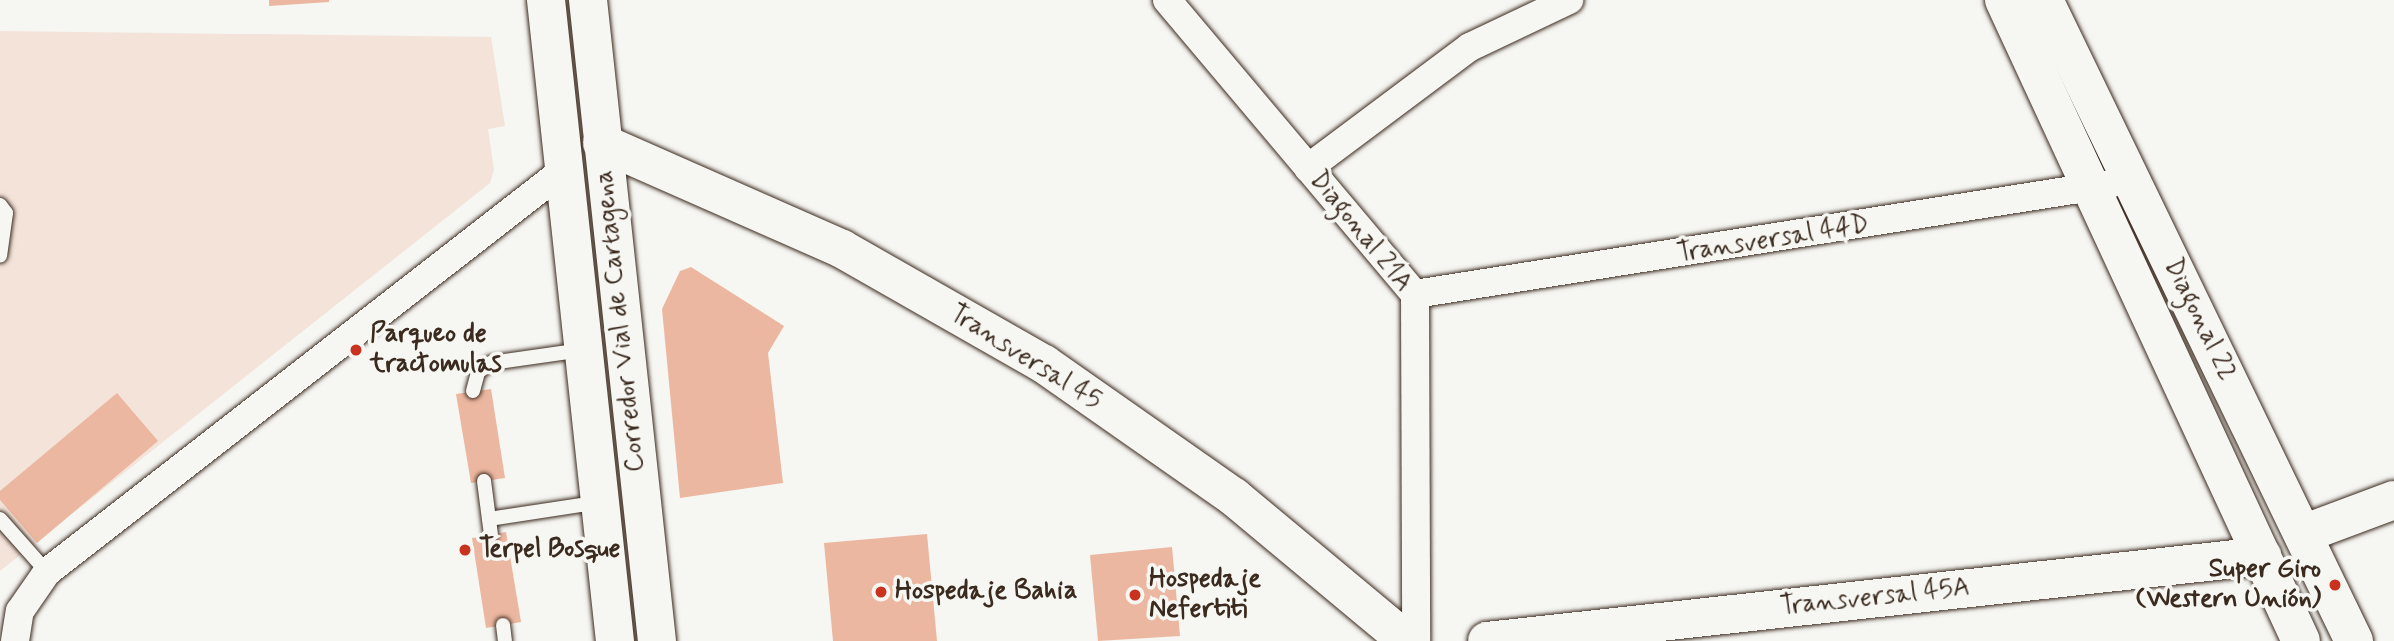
<!DOCTYPE html>
<html>
<head>
<meta charset="utf-8">
<style>
  body { margin:0 }
  #map { position:relative; width:2394px; height:641px; overflow:hidden; background:#f6f6f2; font-family:Mynerve,sans-serif }
  div>[style] { position:absolute }
  [style*='--x'] { left:calc(var(--x)*1px); top:calc(var(--y)*1px); width:calc(var(--w)*1px); rotate:calc(var(--a)*1deg) }
  .built>* { inset:0; background:#f3e3d9 }
  .building>* { inset:0; background:#ecb7a0 }
  .roads { filter:drop-shadow(0 0 2px #3b2a1e) drop-shadow(0 0 2px #3b2a1e) }
  .lane>* { height:14px; margin:-7px; padding:0 7px; transform-origin:7px; border-radius:7px; background:#f6f6f2 }
  .street>* { height:28px; margin:-14px; padding:0 14px; transform-origin:14px; border-radius:14px; background:#f6f6f2 }
  .secondary>* { height:38px; margin:-19px; padding:0 19px; transform-origin:19px; border-radius:19px; background:#f6f6f2 }
  .primary>* { height:38px; margin:-19px; padding:0 19px; transform-origin:19px; border-radius:19px; background:#f6f6f2 }
  .dots>* { width:19px; height:19px; translate:-50% -50%; box-sizing:border-box; border:4px solid #f6f6f2; border-radius:50% }
  span { translate:-50% -50%; white-space:nowrap; text-align:center; line-height:1.15; -webkit-text-stroke:7px #f6f6f2; paint-order:stroke }
  .street-label { font-size:26px; color:#3b2a1e }
  .poi-label { font-size:26px; color:#3b2a1e; font-weight:700 }
  .left { translate:0 -50%; text-align:left }
  .right { translate:-100% -50%; text-align:right }
</style>
</head>
<body>
<div id="map">
  <div class="built">
    <div style="clip-path:polygon(0 31px,491px 37px,505px 126px,488px 129px,494px 170px,490px 183px,0 571px)"></div>
  </div>
  <div class="building">
    <div style="clip-path:polygon(269px 0,329px 0,329px 2px,269px 6px)"></div>
    <div style="clip-path:polygon(691px 267px,784px 326px,768px 353px,783px 483px,680px 498px,662px 309px,680px 271px)"></div>
    <div style="clip-path:polygon(491px 389px,505px 478px,471px 483px,456px 394px)"></div>
    <div style="clip-path:polygon(117px 393px,158px 441px,37px 543px,0 500px,0 491px)"></div>
    <div style="clip-path:polygon(506px 532px,521px 622px,486px 628px,472px 538px)"></div>
    <div style="clip-path:polygon(927px 534px,937px 641px,833px 641px,824px 543px)"></div>
    <div style="clip-path:polygon(1172px 547px,1180px 636px,1098px 641px,1090px 555px)"></div>
  </div>
  <div class="roads">
    <div class="lane">
      <div style="--x:0;--y:205;--w:10;--a:53"></div>
      <div style="--x:6;--y:213;--w:43;--a:97.9"></div>
      <div style="--x:473;--y:391;--w:20;--a:-75"></div>
      <div style="--x:478;--y:372;--w:16;--a:-35"></div>
      <div style="--x:491;--y:363;--w:92;--a:-8.1"></div>
      <div style="--x:484;--y:481;--w:54;--a:82.6"></div>
      <div style="--x:0;--y:519;--w:71;--a:48.4"></div>
      <div style="--x:489;--y:519;--w:112;--a:-8.7"></div>
      <div style="--x:503;--y:625;--w:16;--a:83"></div>
    </div>
    <div class="street">
      <div style="--x:1167;--y:0;--w:385;--a:49.9"></div>
      <div style="--x:1415;--y:294;--w:347;--a:89.8"></div>
      <div style="--x:1308;--y:168;--w:202;--a:-36.8"></div>
      <div style="--x:1470;--y:47;--w:110;--a:-25.4"></div>
      <div style="--x:1415;--y:294;--w:704;--a:-8.99"></div>
      <div style="--x:15;--y:641;--w:30;--a:-81"></div>
      <div style="--x:20;--y:611;--w:47;--a:-55.3"></div>
      <div style="--x:47;--y:572;--w:655;--a:-37.87"></div>
    </div>
    <div class="secondary">
      <div style="--x:602;--y:143;--w:262;--a:23.8"></div>
      <div style="--x:842;--y:249;--w:232;--a:29.7"></div>
      <div style="--x:1044;--y:364;--w:232;--a:35"></div>
      <div style="--x:1234;--y:497;--w:225;--a:39.8"></div>
      <div style="--x:2303;--y:534;--w:97;--a:-20.5"></div>
      <div style="--x:1487;--y:641;--w:780;--a:-6.26"></div>
    </div>
    <div class="primary">
      <div style="--x:546;--y:0;--w:645;--a:83.86"></div>
      <div style="--x:588;--y:0;--w:645;--a:83.86"></div>
      <div style="--x:2004;--y:0;--w:706;--a:65.14"></div>
      <div style="--x:2044;--y:0;--w:712;--a:64.19"></div>
    </div>
  </div>
  <div class="dots">
    <div style="left:356px;top:350px;background:#c8321e"></div>
    <div style="left:465px;top:550px;background:#c8321e"></div>
    <div style="left:2335px;top:585px;background:#c8321e"></div>
    <div style="left:881px;top:592px;background:#c8321e"></div>
    <div style="left:1135px;top:595px;background:#c8321e"></div>
  </div>
  <div class="street-label">
    <span style="left:1360px;top:232px;rotate:51deg">Diagonal 21A</span>
    <span style="left:1773px;top:240px;rotate:-9deg">Transversal 44D</span>
    <span style="left:2199px;top:320px;rotate:64deg">Diagonal 22</span>
    <span style="left:621px;top:321px;rotate:-96deg">Corredor Vial de Cartagena</span>
    <span style="left:1025px;top:358px;rotate:32deg">Transversal 45</span>
    <span style="left:1875px;top:598px;rotate:-6deg">Transversal 45A</span>
  </div>
  <div class="poi-label">
    <span class="left" style="left:370px;top:350px">Parqueo de<br>tractomulas</span>
    <span class="left" style="left:479px;top:550px">Terpel Bosque</span>
    <span class="right" style="left:2321px;top:585px">Super Giro<br>(Western Unión)</span>
    <span class="left" style="left:1149px;top:595px">Hospedaje<br>Nefertiti</span>
    <span class="left" style="left:895px;top:592px">Hospedaje Bahia</span>
  </div>
</div>
</body>
</html>
